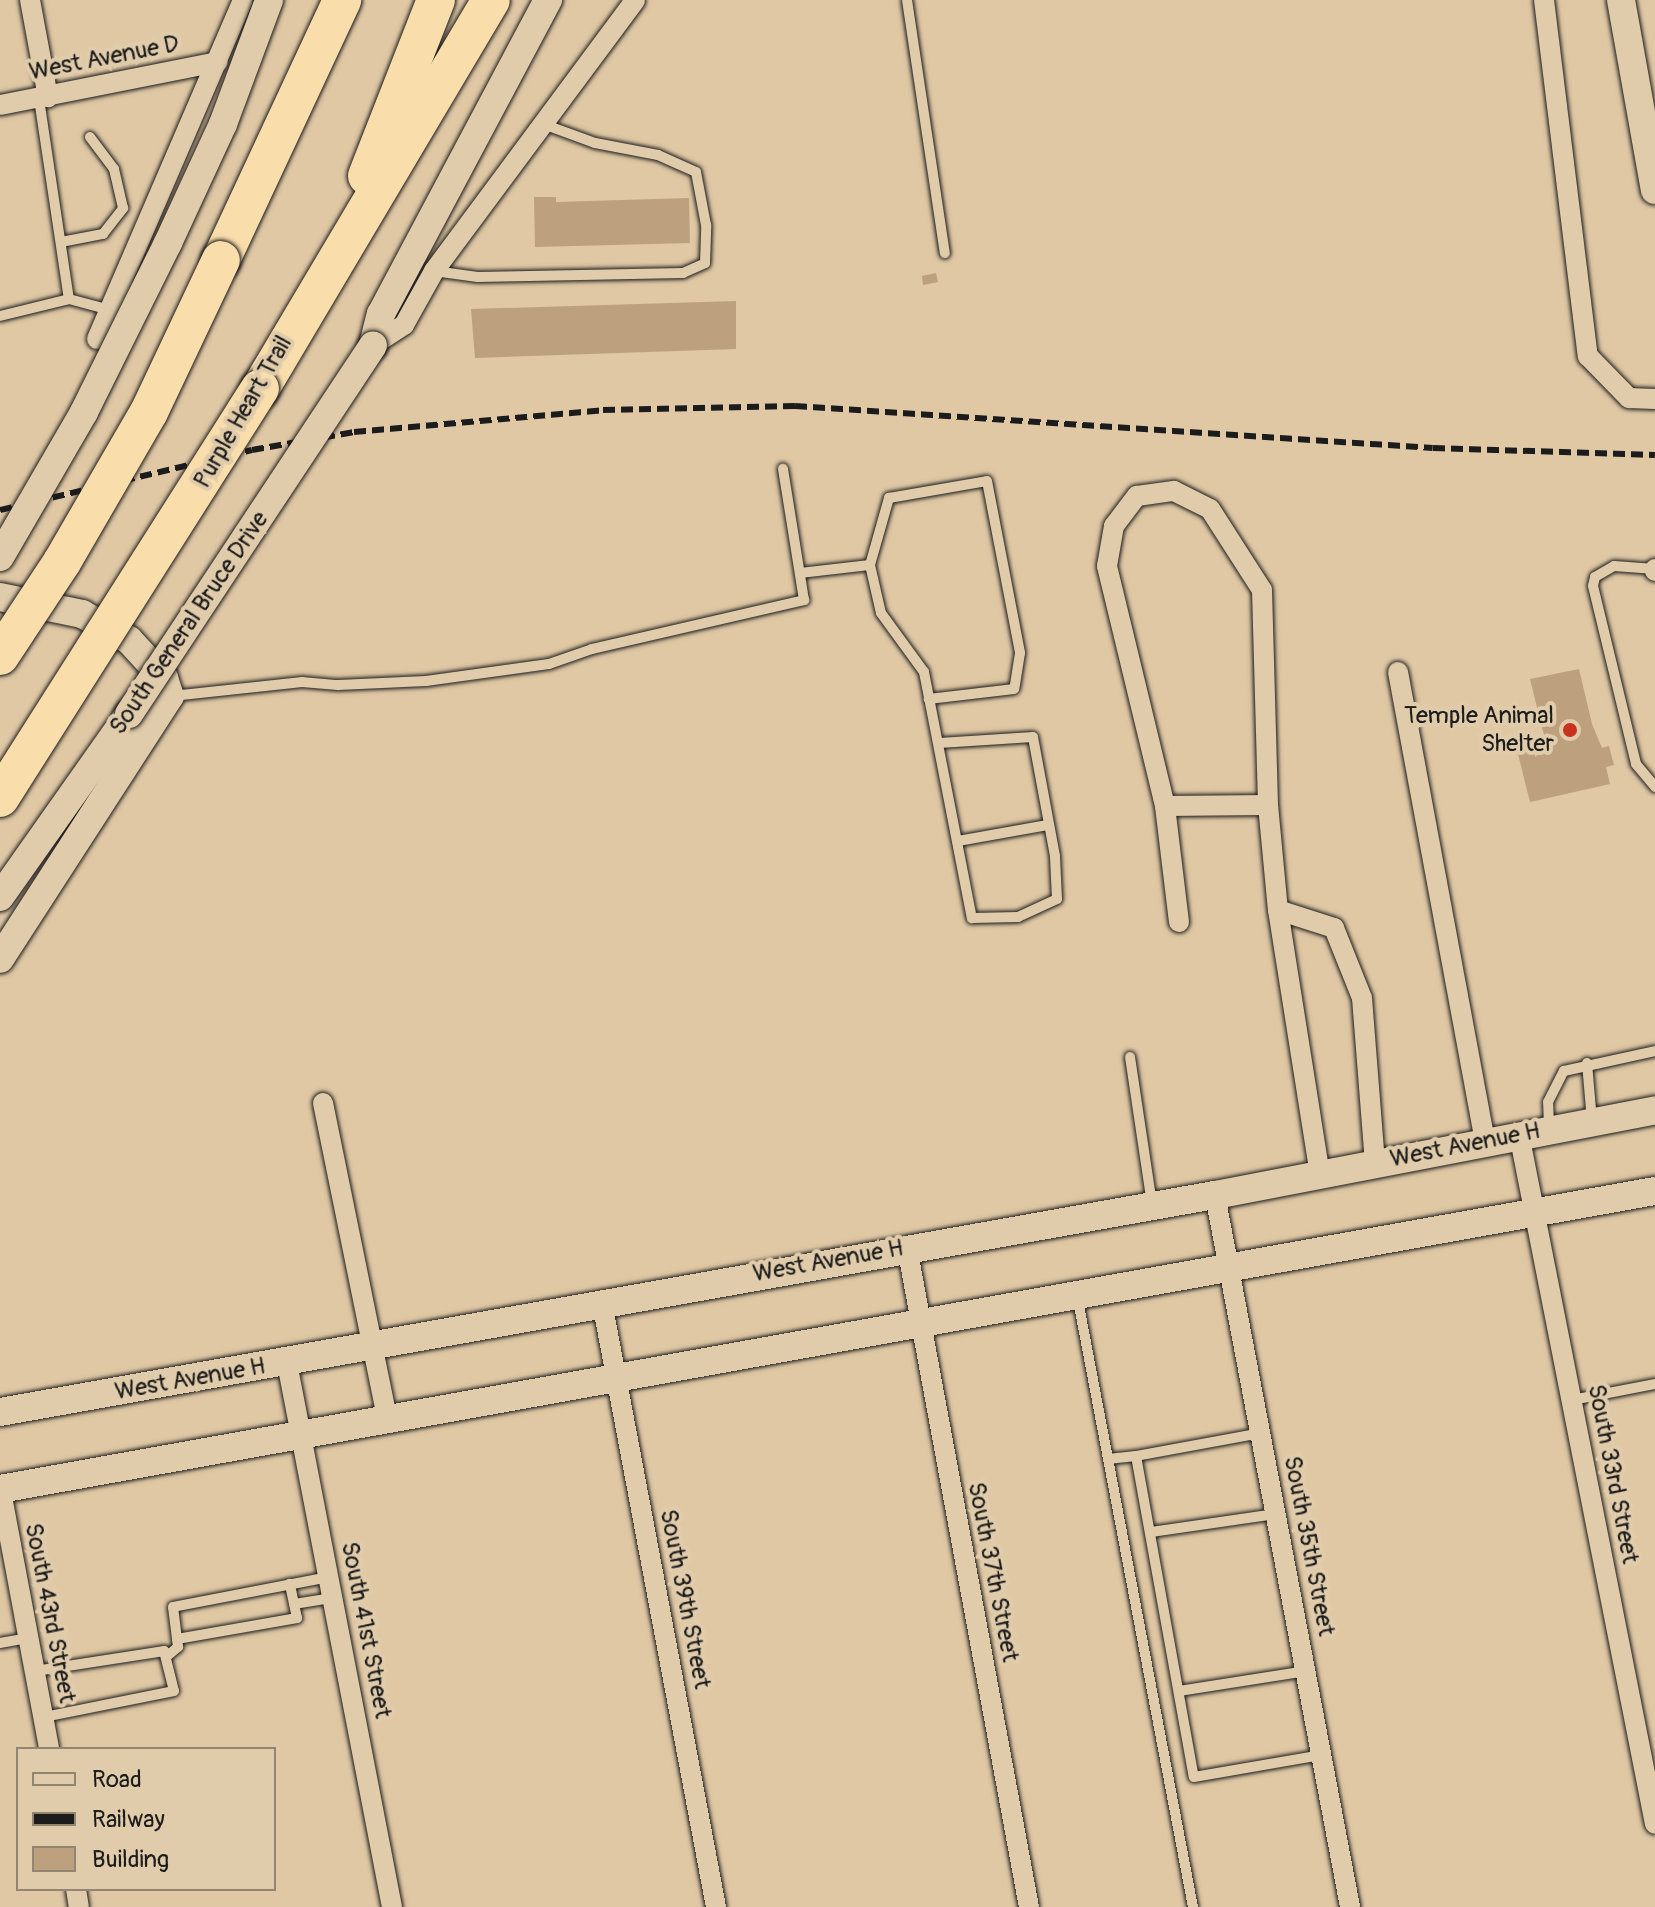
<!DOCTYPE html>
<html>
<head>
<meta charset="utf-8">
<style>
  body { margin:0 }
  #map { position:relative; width:1655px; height:1907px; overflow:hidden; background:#e0c8a5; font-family:Pangolin,sans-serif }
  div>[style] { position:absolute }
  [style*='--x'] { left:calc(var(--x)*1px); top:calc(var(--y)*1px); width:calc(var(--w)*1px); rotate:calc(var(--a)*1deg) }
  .building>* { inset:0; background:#bda07d }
  .roads { filter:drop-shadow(0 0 2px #1c1c1c) drop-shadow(0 0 2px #1c1c1c) }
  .lane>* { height:10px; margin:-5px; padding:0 5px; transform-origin:5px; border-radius:5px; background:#e0cbaa }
  .street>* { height:20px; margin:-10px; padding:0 10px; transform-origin:10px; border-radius:10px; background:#e0cbaa }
  .secondary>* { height:28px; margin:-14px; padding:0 14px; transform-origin:14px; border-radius:14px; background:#e0cbaa }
  .highway>* { height:38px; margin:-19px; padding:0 19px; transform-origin:19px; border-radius:19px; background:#f9ddab }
  .rail>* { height:6px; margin-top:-3px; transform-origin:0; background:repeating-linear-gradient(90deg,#1c1c1c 0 12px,transparent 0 18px) }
  .bridges { filter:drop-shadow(0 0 2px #1c1c1c) drop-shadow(0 0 2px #1c1c1c) }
  .secondary-bridge>* { height:28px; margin:-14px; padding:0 14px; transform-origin:14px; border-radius:14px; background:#e0cbaa }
  .highway-bridge>* { height:38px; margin:-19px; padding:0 19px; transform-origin:19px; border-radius:19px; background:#f9ddab }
  .dots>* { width:22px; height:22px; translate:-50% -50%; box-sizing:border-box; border:4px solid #e0cbaa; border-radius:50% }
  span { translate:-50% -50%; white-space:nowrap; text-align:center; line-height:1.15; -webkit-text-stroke:8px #e0cbaa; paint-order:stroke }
  .street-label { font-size:24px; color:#1c1c1c }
  .poi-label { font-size:24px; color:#1c1c1c }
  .right { translate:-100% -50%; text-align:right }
  .legend { position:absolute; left:16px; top:1747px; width:260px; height:144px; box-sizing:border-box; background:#e0cbaa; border:2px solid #928571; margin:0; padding:10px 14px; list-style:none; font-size:24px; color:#1c1c1c }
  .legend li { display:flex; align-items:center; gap:16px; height:40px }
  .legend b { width:40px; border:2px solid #928571 }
</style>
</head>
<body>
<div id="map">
  <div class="building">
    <div style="clip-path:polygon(534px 197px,556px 197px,556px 202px,689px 198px,690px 243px,535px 247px)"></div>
    <div style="clip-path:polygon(936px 273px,938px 282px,923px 285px,922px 276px)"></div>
    <div style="clip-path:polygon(736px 301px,736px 349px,475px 358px,471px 309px)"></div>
    <div style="clip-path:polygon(1579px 669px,1592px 724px,1602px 748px,1609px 746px,1614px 765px,1606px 767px,1610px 784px,1530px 802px,1515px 742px,1544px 736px,1530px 679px)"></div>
  </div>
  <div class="roads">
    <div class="lane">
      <div style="--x:907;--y:0;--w:256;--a:81.5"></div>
      <div style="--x:39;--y:99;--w:202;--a:81.5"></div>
      <div style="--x:69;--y:299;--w:42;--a:15"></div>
      <div style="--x:61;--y:242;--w:43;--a:-10.8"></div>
      <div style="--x:103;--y:234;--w:33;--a:-52"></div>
      <div style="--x:123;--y:208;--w:40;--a:-103"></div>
      <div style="--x:114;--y:169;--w:40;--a:-127"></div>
      <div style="--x:434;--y:271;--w:44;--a:7.8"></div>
      <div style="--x:478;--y:277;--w:205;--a:-1.1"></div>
      <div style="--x:683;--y:273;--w:24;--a:-24"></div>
      <div style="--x:705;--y:263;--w:38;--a:-88"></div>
      <div style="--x:706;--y:225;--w:54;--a:-100.7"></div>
      <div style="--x:696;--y:172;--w:42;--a:-155.9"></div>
      <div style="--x:658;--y:155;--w:64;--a:-169.2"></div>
      <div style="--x:595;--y:143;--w:55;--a:-159.9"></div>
      <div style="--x:0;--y:316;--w:71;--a:-13.8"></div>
      <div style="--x:870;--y:565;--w:70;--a:-74.2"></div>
      <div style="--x:889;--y:498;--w:99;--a:-9.8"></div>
      <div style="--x:987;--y:481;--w:175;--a:79.1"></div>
      <div style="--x:1020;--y:653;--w:36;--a:99"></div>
      <div style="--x:1014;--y:689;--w:86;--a:173.3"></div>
      <div style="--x:1655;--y:569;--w:41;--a:-175.8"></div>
      <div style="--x:1614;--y:566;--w:22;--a:150"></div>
      <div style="--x:1595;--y:577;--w:9;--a:103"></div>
      <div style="--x:1593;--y:586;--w:183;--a:76.4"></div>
      <div style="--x:1636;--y:764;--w:30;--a:50"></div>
      <div style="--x:800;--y:573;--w:70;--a:-6.5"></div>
      <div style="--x:870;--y:565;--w:49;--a:77.1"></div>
      <div style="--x:881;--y:613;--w:73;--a:53.9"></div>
      <div style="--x:924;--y:672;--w:251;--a:79"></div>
      <div style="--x:972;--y:918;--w:46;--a:-1.2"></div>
      <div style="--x:1018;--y:917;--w:43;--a:-24.8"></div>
      <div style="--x:1057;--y:899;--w:43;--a:-92.7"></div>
      <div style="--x:1055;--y:856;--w:121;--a:-100.5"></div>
      <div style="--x:1033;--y:737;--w:94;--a:176.3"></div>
      <div style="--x:172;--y:696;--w:131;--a:-6.1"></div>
      <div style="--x:302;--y:682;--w:36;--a:5"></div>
      <div style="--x:338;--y:685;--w:88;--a:-2.6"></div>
      <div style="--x:426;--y:681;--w:124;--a:-7.9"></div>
      <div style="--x:549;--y:664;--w:46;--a:-19.2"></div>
      <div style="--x:592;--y:649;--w:218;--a:-13"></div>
      <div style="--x:804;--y:600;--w:133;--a:-99.1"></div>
      <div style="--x:958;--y:841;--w:91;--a:-10.1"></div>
      <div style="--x:1130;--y:1057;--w:149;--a:81.5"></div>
      <div style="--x:1587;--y:1063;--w:58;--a:85.1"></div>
      <div style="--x:1549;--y:1127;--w:25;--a:-92"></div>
      <div style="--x:1548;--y:1102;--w:35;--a:-63"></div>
      <div style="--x:1564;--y:1071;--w:93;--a:-12.4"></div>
      <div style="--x:1077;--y:1295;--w:623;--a:79.27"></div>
      <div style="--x:1572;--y:1400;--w:85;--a:-10.9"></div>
      <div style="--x:1261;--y:1433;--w:127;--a:169.6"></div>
      <div style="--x:1136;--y:1456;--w:326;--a:79.8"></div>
      <div style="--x:1194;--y:1777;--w:130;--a:-9.8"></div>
      <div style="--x:1108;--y:1459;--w:28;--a:-6"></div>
      <div style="--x:1151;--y:1532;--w:126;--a:-8.2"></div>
      <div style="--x:294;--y:1604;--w:39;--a:-9"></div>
      <div style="--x:177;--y:1639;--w:122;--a:-9.9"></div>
      <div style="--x:297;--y:1618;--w:35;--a:-102"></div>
      <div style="--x:0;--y:1643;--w:28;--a:-10"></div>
      <div style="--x:166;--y:1657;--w:16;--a:-40"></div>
      <div style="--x:178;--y:1647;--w:40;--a:-97.1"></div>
      <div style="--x:173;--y:1607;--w:159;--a:-10.9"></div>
      <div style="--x:35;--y:1671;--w:131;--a:-8.8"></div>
      <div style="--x:164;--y:1651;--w:41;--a:76"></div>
      <div style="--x:174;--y:1691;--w:133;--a:168.7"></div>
      <div style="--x:1179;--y:1691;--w:129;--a:-8.9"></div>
    </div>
    <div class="street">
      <div style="--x:30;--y:0;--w:99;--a:79.5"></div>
      <div style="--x:1544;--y:0;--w:359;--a:83"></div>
      <div style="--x:1588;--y:356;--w:59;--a:45.7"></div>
      <div style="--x:1629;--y:398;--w:26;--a:2"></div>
      <div style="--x:0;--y:105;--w:222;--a:-11.2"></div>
      <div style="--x:97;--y:339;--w:369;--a:-66.7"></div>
      <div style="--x:373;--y:345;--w:37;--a:-33"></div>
      <div style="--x:404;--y:325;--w:62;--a:-60.9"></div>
      <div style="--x:434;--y:271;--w:337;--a:-53.4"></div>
      <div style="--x:1655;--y:569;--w:2;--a:90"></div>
      <div style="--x:1398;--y:672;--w:477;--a:79.5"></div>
      <div style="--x:1165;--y:806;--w:103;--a:-0.6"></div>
      <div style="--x:1268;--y:805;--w:105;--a:84.6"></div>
      <div style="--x:1278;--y:910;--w:59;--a:17.8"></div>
      <div style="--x:1334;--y:928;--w:75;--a:68.2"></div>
      <div style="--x:1362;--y:998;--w:166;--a:85.5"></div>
      <div style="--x:1278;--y:910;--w:267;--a:81"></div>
      <div style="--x:1179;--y:922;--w:117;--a:-96.9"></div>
      <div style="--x:1165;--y:806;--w:247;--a:-103.6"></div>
      <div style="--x:1107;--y:566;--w:41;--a:-80.1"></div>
      <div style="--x:1114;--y:526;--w:38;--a:-53"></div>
      <div style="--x:1137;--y:496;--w:37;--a:-8"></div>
      <div style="--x:1174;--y:491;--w:40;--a:26.6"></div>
      <div style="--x:1210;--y:509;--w:96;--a:57.3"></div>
      <div style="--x:1262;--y:590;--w:215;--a:88.4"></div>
      <div style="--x:323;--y:1103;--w:320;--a:78.5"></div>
      <div style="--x:1519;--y:1134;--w:703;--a:78.85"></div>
      <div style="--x:1215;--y:1195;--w:725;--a:79.26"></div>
      <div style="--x:907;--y:1247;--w:671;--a:79.53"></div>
      <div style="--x:602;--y:1302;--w:616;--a:79.33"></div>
      <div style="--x:287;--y:1363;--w:554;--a:79.08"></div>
      <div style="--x:0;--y:1486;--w:268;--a:79.4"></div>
      <div style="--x:76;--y:1889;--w:18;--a:81"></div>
    </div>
    <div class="secondary">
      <div style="--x:1621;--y:0;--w:193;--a:79.9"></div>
      <div style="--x:373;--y:345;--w:32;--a:-76"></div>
      <div style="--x:381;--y:314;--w:356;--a:-62"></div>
      <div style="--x:0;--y:597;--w:84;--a:11.7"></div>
      <div style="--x:82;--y:614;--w:54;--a:29"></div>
      <div style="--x:129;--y:640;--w:52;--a:47.4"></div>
      <div style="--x:164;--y:678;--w:19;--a:72"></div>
      <div style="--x:170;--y:696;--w:313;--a:122.9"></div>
      <div style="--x:0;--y:897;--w:224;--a:-54.8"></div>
      <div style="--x:0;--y:1412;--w:1234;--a:-10.13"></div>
      <div style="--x:1215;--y:1195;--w:448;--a:-10.9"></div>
      <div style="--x:0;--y:1489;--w:1682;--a:-10.21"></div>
    </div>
    <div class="highway">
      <div style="--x:367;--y:176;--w:189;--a:-68.6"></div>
      <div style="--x:221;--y:260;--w:287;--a:-65"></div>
      <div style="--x:260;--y:389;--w:452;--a:-59.3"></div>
    </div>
  </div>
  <div class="rail">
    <div style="--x:0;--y:510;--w:259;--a:-13.4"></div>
    <div style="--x:252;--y:450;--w:104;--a:-10"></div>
    <div style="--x:354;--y:432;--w:250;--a:-5"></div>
    <div style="--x:603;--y:410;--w:192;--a:-1.2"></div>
    <div style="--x:795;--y:406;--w:639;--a:3.77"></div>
    <div style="--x:1433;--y:448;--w:222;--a:1.8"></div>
  </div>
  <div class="bridges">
    <div class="secondary-bridge">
      <div style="--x:0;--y:557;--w:168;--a:-59.9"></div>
      <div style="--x:84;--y:412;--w:189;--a:-63.6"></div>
      <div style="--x:168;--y:243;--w:131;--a:-65.2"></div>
      <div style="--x:223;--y:124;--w:132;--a:-69.6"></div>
      <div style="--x:129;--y:714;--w:442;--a:-56.5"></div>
    </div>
    <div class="highway-bridge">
      <div style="--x:0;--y:656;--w:113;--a:-56.6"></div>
      <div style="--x:62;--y:562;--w:173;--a:-59.9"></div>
      <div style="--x:149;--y:412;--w:168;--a:-64.7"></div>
      <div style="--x:0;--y:798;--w:485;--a:-57.6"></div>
    </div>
  </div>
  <div class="dots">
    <div style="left:1570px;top:730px;background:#c8321e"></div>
  </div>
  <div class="street-label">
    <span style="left:104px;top:58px;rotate:-11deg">West Avenue D</span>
    <span style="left:243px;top:412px;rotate:-60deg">Purple Heart Trail</span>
    <span style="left:189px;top:623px;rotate:-56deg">South General Bruce Drive</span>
    <span style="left:1465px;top:1145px;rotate:-11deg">West Avenue H</span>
    <span style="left:828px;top:1261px;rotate:-10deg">West Avenue H</span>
    <span style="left:190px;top:1379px;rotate:-10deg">West Avenue H</span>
    <span style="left:1613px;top:1474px;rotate:79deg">South 33rd Street</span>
    <span style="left:1309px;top:1546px;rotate:79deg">South 35th Street</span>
    <span style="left:993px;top:1572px;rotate:79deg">South 37th Street</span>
    <span style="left:685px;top:1599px;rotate:79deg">South 39th Street</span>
    <span style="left:50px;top:1613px;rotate:79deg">South 43rd Street</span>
    <span style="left:366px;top:1630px;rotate:79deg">South 41st Street</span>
  </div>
  <div class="poi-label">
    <span class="right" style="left:1554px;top:730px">Temple Animal<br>Shelter</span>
  </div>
  <ul class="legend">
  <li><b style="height:10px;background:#e0cbaa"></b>Road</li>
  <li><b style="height:10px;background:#1c1c1c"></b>Railway</li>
  <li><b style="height:22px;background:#bda07d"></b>Building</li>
  </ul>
</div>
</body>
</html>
